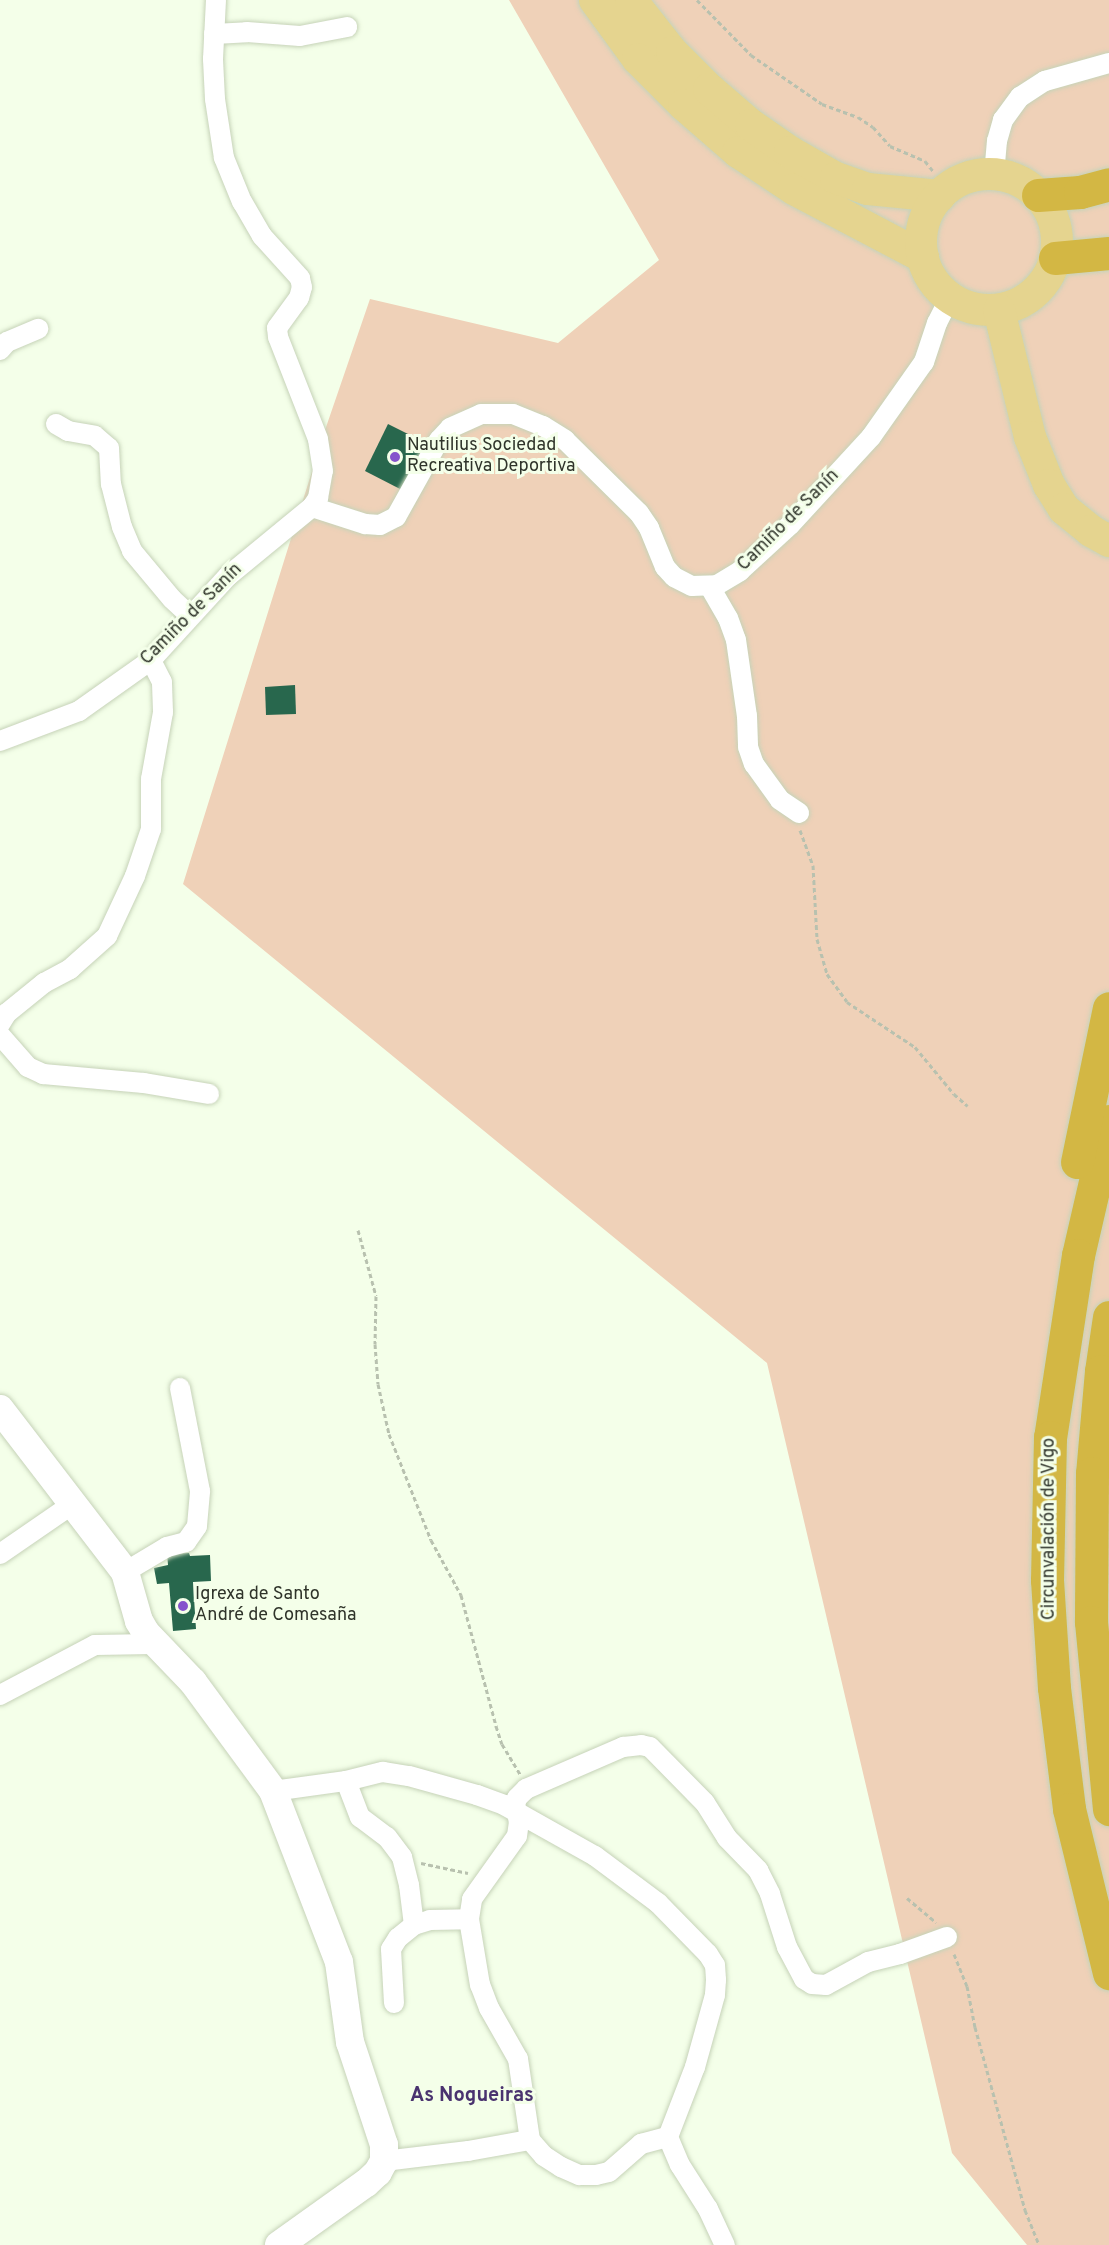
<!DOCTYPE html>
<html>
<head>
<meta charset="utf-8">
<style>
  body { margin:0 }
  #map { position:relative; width:1109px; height:2245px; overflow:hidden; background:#f4ffe9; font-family:Overpass,sans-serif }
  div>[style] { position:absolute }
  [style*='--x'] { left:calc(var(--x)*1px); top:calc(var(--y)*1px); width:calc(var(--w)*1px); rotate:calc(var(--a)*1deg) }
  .green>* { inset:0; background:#efd1b8 }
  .building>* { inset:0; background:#28674d }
  .path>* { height:3px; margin-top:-1.5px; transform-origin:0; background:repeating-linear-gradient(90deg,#b8c1af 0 4.5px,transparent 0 7.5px) }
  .roads { filter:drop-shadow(0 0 2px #c6d3b8) drop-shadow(0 0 2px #c6d3b8) }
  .street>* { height:20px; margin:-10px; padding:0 10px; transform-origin:10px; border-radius:10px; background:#fff }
  .secondary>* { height:28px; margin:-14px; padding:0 14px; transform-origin:14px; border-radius:14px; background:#fff }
  .primary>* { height:32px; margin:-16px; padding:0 16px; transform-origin:16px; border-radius:16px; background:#e5d48f }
  .primary>.ring { margin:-16px; padding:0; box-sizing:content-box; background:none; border:32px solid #e5d48f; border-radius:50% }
  .highway>* { height:33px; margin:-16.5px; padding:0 16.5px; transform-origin:16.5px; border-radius:16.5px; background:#d3b744 }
  .dots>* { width:16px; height:16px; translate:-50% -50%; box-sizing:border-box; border:3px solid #f4ffe9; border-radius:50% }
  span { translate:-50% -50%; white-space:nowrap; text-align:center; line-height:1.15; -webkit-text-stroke:6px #f4ffe9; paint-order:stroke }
  .poi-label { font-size:18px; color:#2f342a }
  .left { translate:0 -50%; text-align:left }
  .street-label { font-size:18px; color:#2f342a }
  .neighbourhood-label { font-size:20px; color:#4a336f; font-weight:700 }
</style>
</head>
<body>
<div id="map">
  <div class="green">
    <div style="clip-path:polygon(509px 0,1109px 0,1109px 2245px,1027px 2245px,952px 2153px,767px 1363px,183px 884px,324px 433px,370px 299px,558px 343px,659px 260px)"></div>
  </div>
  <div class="building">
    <div style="clip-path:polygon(388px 424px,426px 443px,402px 490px,365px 471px)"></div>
    <div style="clip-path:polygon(295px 685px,296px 714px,266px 715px,265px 687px)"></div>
    <div style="clip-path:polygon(189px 1553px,190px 1556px,210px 1555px,211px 1581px,193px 1582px,196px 1629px,173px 1631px,169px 1583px,157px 1584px,154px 1568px,168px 1565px,167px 1554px)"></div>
  </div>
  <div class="path">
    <div style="--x:697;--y:0;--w:77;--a:45.5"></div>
    <div style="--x:751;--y:55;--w:86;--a:34.6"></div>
    <div style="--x:822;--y:104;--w:38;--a:20"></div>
    <div style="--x:858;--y:117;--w:18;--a:34"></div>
    <div style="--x:873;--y:127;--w:25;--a:48"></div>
    <div style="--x:890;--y:146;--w:38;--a:23"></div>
    <div style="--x:925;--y:161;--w:13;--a:51"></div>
    <div style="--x:800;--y:830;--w:37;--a:70"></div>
    <div style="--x:813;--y:865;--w:74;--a:86.9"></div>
    <div style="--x:817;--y:939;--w:36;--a:74"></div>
    <div style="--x:827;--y:974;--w:34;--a:54"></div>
    <div style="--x:847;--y:1002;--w:82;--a:33.5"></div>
    <div style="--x:915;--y:1047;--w:61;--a:50.3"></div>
    <div style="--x:954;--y:1094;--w:18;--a:41"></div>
    <div style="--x:358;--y:1230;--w:68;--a:74.7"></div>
    <div style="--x:376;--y:1296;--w:48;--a:91.2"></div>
    <div style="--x:375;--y:1344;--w:40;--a:85.7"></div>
    <div style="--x:378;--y:1384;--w:51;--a:77.6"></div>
    <div style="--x:389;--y:1434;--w:114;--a:68.4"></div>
    <div style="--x:431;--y:1540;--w:63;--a:61.4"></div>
    <div style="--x:461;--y:1595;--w:136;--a:75"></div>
    <div style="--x:496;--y:1726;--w:19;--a:72"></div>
    <div style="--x:502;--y:1744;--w:35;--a:59"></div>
    <div style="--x:421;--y:1863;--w:48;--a:12"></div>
    <div style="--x:907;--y:1898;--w:38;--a:40"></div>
    <div style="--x:954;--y:1954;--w:35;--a:68"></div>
    <div style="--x:967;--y:1986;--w:42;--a:79"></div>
    <div style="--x:975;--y:2027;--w:190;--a:74.7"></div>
    <div style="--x:1025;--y:2210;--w:38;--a:68"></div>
  </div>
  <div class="roads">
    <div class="street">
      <div style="--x:214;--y:34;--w:33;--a:-3"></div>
      <div style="--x:247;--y:32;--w:53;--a:4.3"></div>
      <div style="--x:300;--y:36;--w:48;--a:-10.8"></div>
      <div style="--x:994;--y:175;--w:34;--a:-85"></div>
      <div style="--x:997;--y:141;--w:22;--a:-74"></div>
      <div style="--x:1003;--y:120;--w:29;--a:-54"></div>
      <div style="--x:1020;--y:97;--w:30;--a:-33"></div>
      <div style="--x:1045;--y:81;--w:66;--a:-15.7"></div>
      <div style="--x:0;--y:350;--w:11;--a:-49"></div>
      <div style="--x:7;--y:342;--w:34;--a:-23"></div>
      <div style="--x:56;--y:424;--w:14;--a:30"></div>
      <div style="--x:68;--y:431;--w:27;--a:10"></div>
      <div style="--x:95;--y:436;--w:18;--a:41"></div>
      <div style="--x:109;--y:448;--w:36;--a:87"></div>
      <div style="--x:111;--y:484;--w:44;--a:75.7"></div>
      <div style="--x:122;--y:527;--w:26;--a:67"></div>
      <div style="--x:132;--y:551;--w:62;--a:50.2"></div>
      <div style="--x:172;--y:599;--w:25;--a:43"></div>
      <div style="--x:312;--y:507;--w:56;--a:17.8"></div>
      <div style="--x:365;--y:524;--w:15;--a:4"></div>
      <div style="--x:380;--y:525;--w:18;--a:-27"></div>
      <div style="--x:396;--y:517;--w:88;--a:-60.8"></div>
      <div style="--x:439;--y:440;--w:16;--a:-47"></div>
      <div style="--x:450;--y:428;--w:34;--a:-24"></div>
      <div style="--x:481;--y:414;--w:32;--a:0"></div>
      <div style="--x:513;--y:414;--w:32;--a:22"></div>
      <div style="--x:543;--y:426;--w:26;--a:32"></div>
      <div style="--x:565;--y:440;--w:104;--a:44.6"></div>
      <div style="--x:639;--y:513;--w:18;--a:56"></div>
      <div style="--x:649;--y:528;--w:42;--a:67.7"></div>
      <div style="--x:665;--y:567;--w:13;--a:48"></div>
      <div style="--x:674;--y:577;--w:20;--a:27"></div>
      <div style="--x:692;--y:586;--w:25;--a:-2"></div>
      <div style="--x:717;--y:585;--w:27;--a:-31"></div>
      <div style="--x:740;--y:571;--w:68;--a:-42.6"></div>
      <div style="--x:790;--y:525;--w:120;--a:-47.4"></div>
      <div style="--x:871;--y:437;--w:92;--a:-54.8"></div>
      <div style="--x:924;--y:362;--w:41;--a:-71.6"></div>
      <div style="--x:937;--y:323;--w:28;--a:-63"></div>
      <div style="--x:710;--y:587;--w:36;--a:60"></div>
      <div style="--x:728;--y:618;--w:23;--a:70"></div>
      <div style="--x:736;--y:640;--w:77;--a:81.8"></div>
      <div style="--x:747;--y:716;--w:31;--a:88"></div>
      <div style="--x:748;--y:747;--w:18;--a:71"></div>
      <div style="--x:754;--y:764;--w:44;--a:54.2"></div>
      <div style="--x:780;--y:800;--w:23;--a:34"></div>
      <div style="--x:0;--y:741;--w:85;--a:-20.8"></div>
      <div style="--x:79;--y:711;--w:88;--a:-35.3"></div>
      <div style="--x:151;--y:660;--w:114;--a:-47.5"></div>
      <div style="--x:228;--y:576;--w:109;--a:-39.4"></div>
      <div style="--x:312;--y:507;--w:11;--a:-56"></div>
      <div style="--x:318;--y:498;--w:27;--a:-80"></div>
      <div style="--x:323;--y:471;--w:32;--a:-99"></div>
      <div style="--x:318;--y:439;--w:110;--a:-111.4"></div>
      <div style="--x:278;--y:337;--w:9;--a:-96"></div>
      <div style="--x:277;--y:328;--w:37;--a:-54"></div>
      <div style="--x:299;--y:298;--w:11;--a:-75"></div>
      <div style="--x:302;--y:287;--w:9;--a:-103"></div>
      <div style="--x:300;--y:278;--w:57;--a:-132.1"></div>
      <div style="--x:262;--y:236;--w:39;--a:-120"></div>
      <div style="--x:242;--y:202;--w:48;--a:-112.2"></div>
      <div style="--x:224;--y:158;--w:60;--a:-98.7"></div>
      <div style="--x:215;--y:99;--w:40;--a:-92.9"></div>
      <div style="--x:213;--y:59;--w:59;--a:-87.1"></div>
      <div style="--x:0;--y:1024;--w:13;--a:-58"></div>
      <div style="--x:7;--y:1013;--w:48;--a:-39"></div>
      <div style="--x:44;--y:983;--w:30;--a:-28"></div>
      <div style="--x:70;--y:969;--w:50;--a:-41.7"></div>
      <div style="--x:107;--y:936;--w:66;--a:-65"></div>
      <div style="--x:135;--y:876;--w:50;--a:-71.2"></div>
      <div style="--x:151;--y:829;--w:50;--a:-90"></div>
      <div style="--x:151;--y:779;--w:68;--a:-79.8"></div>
      <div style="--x:163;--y:712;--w:30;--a:-92"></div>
      <div style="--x:162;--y:682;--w:25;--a:-117"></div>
      <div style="--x:0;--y:1035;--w:43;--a:48.8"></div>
      <div style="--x:28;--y:1067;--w:17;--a:25"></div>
      <div style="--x:43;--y:1074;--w:101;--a:5.1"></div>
      <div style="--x:144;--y:1083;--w:66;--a:9.6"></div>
      <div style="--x:0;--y:1554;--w:90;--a:-34.6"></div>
      <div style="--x:125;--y:1572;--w:49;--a:-30.8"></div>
      <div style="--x:167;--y:1547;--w:20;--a:-15"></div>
      <div style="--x:186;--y:1542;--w:19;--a:-55"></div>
      <div style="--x:197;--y:1526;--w:35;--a:-85"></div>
      <div style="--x:200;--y:1491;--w:105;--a:-101"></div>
      <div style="--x:0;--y:1695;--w:107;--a:-27.8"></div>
      <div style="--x:95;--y:1645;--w:58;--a:-1"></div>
      <div style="--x:346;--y:1781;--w:39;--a:69"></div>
      <div style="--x:360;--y:1817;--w:34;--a:37"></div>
      <div style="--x:387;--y:1837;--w:25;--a:53"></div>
      <div style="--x:402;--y:1857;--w:29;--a:76"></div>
      <div style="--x:409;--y:1885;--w:40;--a:82.9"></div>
      <div style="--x:273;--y:1791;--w:74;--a:-7.8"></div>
      <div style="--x:346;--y:1781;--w:38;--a:-14"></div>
      <div style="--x:383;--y:1772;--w:26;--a:9"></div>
      <div style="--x:409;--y:1776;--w:71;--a:15.6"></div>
      <div style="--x:477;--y:1795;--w:29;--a:20"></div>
      <div style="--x:504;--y:1805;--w:104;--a:29.3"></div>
      <div style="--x:595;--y:1856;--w:79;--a:36.7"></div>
      <div style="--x:658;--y:1903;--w:71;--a:45.6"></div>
      <div style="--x:708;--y:1954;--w:13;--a:58"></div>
      <div style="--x:715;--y:1965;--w:15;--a:86"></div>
      <div style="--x:716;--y:1980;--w:15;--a:94"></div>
      <div style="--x:715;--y:1995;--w:75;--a:105.5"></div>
      <div style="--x:695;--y:2067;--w:75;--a:111.1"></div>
      <div style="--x:394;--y:2003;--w:54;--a:-93.2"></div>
      <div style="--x:391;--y:1949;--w:13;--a:-58"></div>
      <div style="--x:398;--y:1938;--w:21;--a:-39"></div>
      <div style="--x:414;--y:1925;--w:17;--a:-17"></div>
      <div style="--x:430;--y:1920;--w:39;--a:-1"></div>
      <div style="--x:668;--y:2137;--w:30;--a:67"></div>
      <div style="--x:680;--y:2165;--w:52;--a:57.5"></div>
      <div style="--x:708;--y:2209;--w:40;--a:65"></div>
      <div style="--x:530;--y:2140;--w:82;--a:-98.4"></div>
      <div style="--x:518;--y:2059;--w:59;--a:-119.6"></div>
      <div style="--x:489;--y:2008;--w:25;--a:-111"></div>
      <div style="--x:480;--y:1985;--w:67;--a:-99.5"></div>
      <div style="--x:469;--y:1919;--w:20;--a:-81"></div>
      <div style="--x:472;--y:1899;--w:77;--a:-54.5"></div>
      <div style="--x:517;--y:1836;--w:14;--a:-82"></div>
      <div style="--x:519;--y:1822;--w:17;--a:-103"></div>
      <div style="--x:515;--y:1805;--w:7;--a:-74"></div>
      <div style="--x:517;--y:1798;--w:13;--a:-45"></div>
      <div style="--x:526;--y:1789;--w:106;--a:-23.4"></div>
      <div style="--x:623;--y:1747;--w:18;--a:-6"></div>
      <div style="--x:641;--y:1745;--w:9;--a:13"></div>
      <div style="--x:650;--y:1747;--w:78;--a:45.5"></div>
      <div style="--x:705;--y:1803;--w:41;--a:57.8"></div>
      <div style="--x:727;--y:1838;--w:45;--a:45.9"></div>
      <div style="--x:758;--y:1870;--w:27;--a:63"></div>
      <div style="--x:770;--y:1894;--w:56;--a:72.2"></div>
      <div style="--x:787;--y:1947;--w:36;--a:62"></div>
      <div style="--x:804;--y:1979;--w:9;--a:32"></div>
      <div style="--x:812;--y:1984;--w:14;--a:4"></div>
      <div style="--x:826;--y:1985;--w:48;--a:-28.7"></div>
      <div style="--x:868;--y:1962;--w:33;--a:-14"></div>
      <div style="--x:900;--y:1954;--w:50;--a:-19.9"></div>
      <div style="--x:384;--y:2161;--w:85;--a:-6.8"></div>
      <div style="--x:468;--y:2151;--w:63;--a:-10.1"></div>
      <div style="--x:530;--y:2140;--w:21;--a:49"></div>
      <div style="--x:544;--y:2156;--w:20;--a:33"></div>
      <div style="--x:561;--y:2167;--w:20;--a:24"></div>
      <div style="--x:579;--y:2175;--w:17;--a:0"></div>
      <div style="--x:596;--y:2175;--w:13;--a:-13"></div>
      <div style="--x:609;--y:2172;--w:43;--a:-41.2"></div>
      <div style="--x:641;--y:2144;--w:28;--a:-15"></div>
    </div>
    <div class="secondary">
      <div style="--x:0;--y:1409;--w:205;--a:52.5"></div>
      <div style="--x:125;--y:1572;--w:51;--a:74.1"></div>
      <div style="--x:139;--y:1621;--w:14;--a:60"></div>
      <div style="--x:146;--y:1633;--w:68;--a:46.2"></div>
      <div style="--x:193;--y:1682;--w:135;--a:53.7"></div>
      <div style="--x:273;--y:1791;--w:183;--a:68.9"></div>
      <div style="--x:339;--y:1962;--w:81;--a:82.2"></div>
      <div style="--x:350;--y:2042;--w:108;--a:71.7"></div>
      <div style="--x:384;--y:2145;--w:16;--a:90"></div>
      <div style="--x:384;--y:2161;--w:13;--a:119"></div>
      <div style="--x:378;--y:2172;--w:16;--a:137"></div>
      <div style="--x:366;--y:2183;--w:107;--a:144.5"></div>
    </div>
    <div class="primary">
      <div style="--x:595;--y:0;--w:73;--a:53.9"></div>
      <div style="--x:638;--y:59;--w:65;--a:45"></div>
      <div style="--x:684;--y:105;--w:72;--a:41"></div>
      <div style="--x:738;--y:152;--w:67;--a:33.5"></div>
      <div style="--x:794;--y:189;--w:146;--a:27.8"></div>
      <div style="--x:631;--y:0;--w:66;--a:51.7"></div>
      <div style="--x:672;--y:52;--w:52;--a:45"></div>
      <div style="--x:709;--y:89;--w:55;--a:40.6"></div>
      <div style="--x:751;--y:125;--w:47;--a:34.7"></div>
      <div style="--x:790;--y:152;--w:53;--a:29.5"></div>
      <div style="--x:836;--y:178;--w:34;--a:19"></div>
      <div style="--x:868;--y:189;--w:72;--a:5.6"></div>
      <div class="ring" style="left:921px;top:174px;width:104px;height:104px"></div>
      <div style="--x:999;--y:310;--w:131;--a:76.3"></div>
      <div style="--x:1030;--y:437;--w:52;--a:68.4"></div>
      <div style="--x:1049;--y:485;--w:28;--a:58"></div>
      <div style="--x:1064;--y:509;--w:35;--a:39"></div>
      <div style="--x:1091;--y:531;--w:21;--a:29"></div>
    </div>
    <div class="highway">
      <div style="--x:1038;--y:195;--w:42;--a:-4.1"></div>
      <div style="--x:1080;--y:192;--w:30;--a:-15"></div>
      <div style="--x:1055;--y:258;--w:54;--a:-5.3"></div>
      <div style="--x:1109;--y:1121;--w:138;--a:103"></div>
      <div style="--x:1078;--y:1255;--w:184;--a:98.7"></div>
      <div style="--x:1050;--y:1437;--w:143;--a:91.2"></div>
      <div style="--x:1047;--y:1580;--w:108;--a:86.3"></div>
      <div style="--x:1054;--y:1688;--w:122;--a:82.9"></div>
      <div style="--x:1069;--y:1809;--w:169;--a:76.3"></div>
      <div style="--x:1077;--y:1162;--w:157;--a:-78.3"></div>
      <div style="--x:1109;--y:1317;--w:55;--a:98.4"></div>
      <div style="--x:1101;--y:1371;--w:102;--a:95"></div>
      <div style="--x:1092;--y:1473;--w:149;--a:90.4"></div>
      <div style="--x:1091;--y:1622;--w:188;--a:84.5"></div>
    </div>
  </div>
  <div class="dots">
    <div style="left:395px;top:457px;background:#8553cc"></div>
    <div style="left:183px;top:1606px;background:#8553cc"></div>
  </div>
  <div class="poi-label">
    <span class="left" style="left:407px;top:457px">Nautilius Sociedad<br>Recreativa Deportiva</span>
    <span class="left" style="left:195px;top:1606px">Igrexa de Santo<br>André de Comesaña</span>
  </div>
  <div class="street-label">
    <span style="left:789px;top:521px;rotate:-45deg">Camiño de Sanín</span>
    <span style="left:192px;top:615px;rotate:-45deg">Camiño de Sanín</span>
    <span style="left:1050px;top:1529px;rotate:-90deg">Circunvalación de Vigo</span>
  </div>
  <div class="neighbourhood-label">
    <span style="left:472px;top:2096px">As Nogueiras</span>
  </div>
</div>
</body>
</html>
